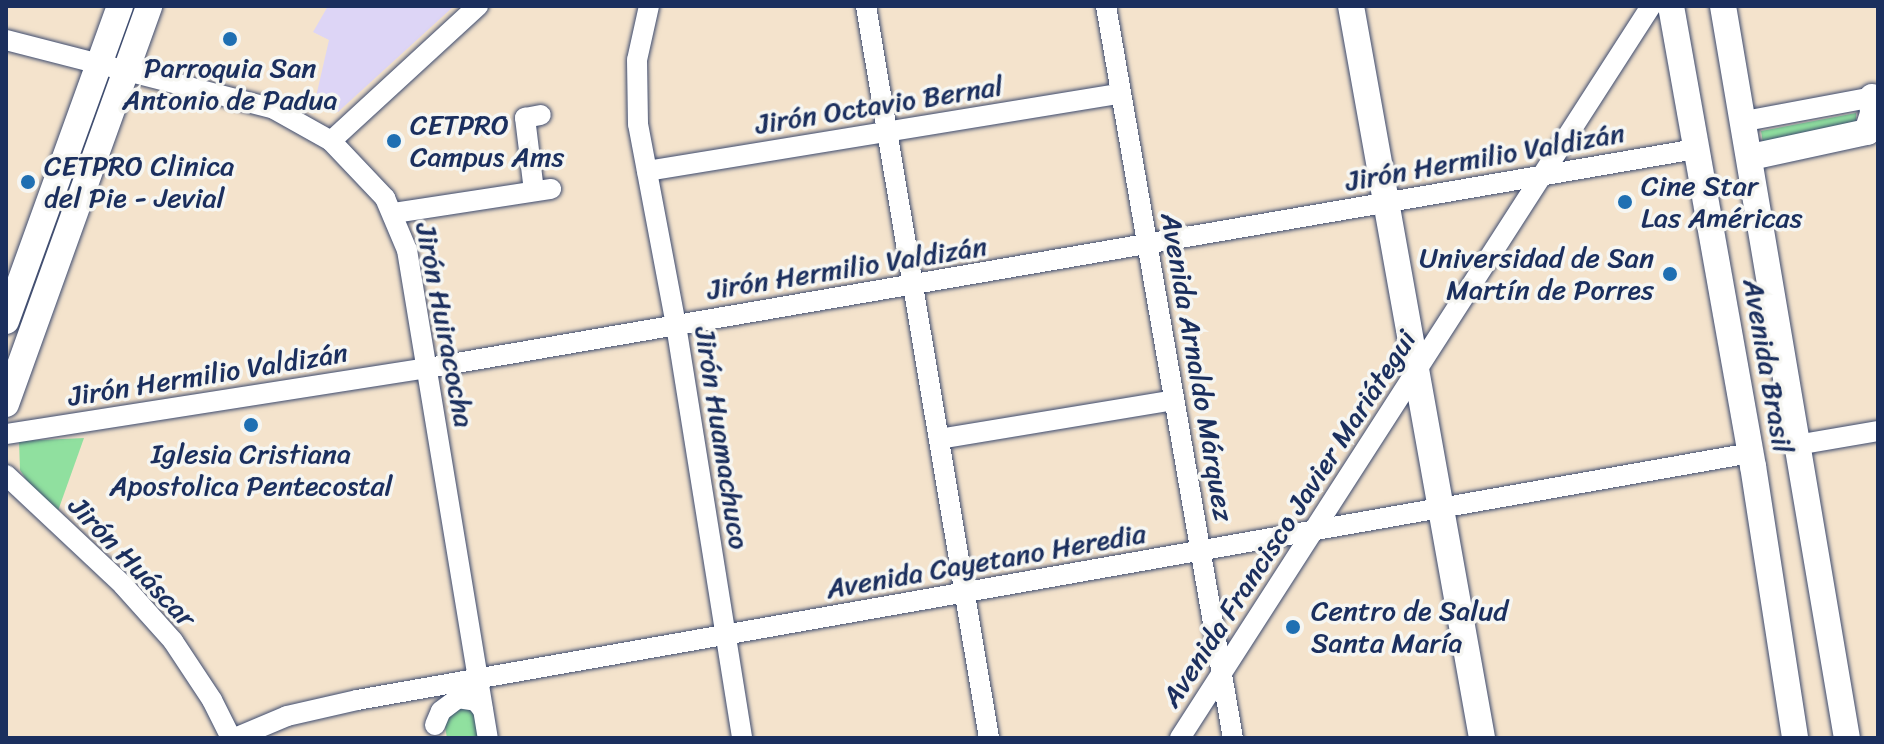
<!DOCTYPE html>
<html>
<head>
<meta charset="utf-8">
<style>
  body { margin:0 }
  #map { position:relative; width:1884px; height:744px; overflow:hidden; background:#f4e3cc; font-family:Sriracha,sans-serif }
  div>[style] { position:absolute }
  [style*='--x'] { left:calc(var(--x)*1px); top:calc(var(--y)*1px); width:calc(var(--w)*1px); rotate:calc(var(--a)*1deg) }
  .built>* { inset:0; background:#ddd5f6 }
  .green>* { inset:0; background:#90e09f }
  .roads { filter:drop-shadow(0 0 2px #3c4a6e) drop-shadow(0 0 2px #3c4a6e) }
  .minor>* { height:20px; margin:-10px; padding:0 10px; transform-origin:10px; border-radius:10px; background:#fff }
  .major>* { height:26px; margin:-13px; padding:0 13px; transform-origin:13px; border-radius:13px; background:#fff }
  .dots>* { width:22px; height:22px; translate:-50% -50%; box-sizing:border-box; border:4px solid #f6f6f2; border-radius:50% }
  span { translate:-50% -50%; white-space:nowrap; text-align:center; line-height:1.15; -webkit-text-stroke:7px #f6f6f2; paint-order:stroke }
  .poi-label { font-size:28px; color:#1b2f5e }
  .left { translate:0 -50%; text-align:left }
  .right { translate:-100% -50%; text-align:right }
  .street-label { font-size:28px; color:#1b2f5e }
  .frame { position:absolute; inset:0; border:8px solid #1b2f5e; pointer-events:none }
</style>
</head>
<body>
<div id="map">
  <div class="built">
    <div style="clip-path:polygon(328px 6px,454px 6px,338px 112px,315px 101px,329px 40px,313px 32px)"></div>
  </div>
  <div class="green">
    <div style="clip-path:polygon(1856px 113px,1856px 128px,1763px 143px,1761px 131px)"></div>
    <div style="clip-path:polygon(84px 438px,54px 522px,20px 470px,19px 441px)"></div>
    <div style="clip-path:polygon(454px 707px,474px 707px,484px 738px,447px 738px,444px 721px)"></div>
  </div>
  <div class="roads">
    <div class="minor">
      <div style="--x:649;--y:6;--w:55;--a:102.5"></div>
      <div style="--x:637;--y:60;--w:64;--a:89.1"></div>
      <div style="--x:638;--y:124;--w:205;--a:79.3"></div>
      <div style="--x:676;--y:325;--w:418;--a:80.9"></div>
      <div style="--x:866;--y:6;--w:742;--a:80.46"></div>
      <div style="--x:1106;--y:6;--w:743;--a:80.16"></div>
      <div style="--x:6;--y:40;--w:277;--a:14.4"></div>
      <div style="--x:274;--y:109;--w:65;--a:29.3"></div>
      <div style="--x:331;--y:141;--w:79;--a:46.5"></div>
      <div style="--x:385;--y:198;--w:56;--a:67.1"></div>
      <div style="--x:407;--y:250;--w:495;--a:80.6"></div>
      <div style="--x:1745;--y:121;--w:135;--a:-10.6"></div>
      <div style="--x:331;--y:141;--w:200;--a:-42.6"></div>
      <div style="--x:647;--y:171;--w:480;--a:-9.3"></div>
      <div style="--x:534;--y:191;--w:74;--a:-97"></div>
      <div style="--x:525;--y:118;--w:16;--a:-11"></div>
      <div style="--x:394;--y:213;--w:159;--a:-8.7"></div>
      <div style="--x:6;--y:434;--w:427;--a:-8.9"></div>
      <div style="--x:428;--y:368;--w:1287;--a:-9.8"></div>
      <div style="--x:939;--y:439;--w:238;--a:-9.4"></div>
      <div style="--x:1797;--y:445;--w:82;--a:-9.8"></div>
      <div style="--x:6;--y:475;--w:161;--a:43.2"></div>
      <div style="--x:123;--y:585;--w:75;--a:48.2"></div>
      <div style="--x:173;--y:641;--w:71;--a:56.5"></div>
      <div style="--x:212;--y:700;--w:42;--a:63.4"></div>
      <div style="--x:435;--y:725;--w:15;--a:-67"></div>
      <div style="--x:441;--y:711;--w:21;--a:-37"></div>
      <div style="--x:458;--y:698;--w:18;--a:9"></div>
      <div style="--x:476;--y:701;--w:11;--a:52"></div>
      <div style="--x:235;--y:738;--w:56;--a:-22.9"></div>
      <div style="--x:287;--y:716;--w:72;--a:-12.9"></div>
      <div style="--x:357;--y:700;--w:1416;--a:-10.05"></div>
      <div style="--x:1180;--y:738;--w:870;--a:-57.24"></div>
    </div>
    <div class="major">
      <div style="--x:1351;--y:6;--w:744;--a:79.85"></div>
      <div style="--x:1671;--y:6;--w:467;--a:79.9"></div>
      <div style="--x:1753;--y:466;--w:275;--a:81.2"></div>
      <div style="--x:1723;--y:6;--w:742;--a:80.39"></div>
      <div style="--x:1751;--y:157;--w:119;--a:-12.2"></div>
      <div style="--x:1867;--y:132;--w:19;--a:-72"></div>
      <div style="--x:1873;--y:114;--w:17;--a:-93"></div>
      <div style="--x:6;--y:321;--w:335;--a:-70.1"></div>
      <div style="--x:6;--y:404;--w:423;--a:-70.2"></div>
    </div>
  </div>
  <div class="dots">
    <div style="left:230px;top:39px;background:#1f6fb2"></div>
    <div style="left:394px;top:141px;background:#1f6fb2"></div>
    <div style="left:28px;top:182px;background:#1f6fb2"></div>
    <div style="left:1625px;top:202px;background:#1f6fb2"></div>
    <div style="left:1670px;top:274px;background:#1f6fb2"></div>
    <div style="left:251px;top:425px;background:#1f6fb2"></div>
    <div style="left:1293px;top:627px;background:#1f6fb2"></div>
  </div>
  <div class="poi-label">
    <span style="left:230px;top:84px">Parroquia San<br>Antonio de Padua</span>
    <span class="left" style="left:410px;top:141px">CETPRO<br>Campus Ams</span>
    <span class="left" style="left:44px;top:182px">CETPRO Clinica<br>del Pie - Jevial</span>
    <span class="left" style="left:1641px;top:202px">Cine Star<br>Las Américas</span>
    <span class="right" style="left:1654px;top:274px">Universidad de San<br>Martín de Porres</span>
    <span style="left:251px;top:470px">Iglesia Cristiana<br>Apostolica Pentecostal</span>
    <span class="left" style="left:1311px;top:627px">Centro de Salud<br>Santa María</span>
  </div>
  <div class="street-label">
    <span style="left:879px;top:105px;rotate:-9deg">Jirón Octavio Bernal</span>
    <span style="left:1485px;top:157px;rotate:-10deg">Jirón Hermilio Valdizán</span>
    <span style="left:847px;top:268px;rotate:-9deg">Jirón Hermilio Valdizán</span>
    <span style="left:445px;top:325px;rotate:79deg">Jirón Huiracocha</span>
    <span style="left:1768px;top:366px;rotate:80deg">Avenida Brasil</span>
    <span style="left:1197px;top:367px;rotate:80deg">Avenida Arnaldo Márquez</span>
    <span style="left:208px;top:375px;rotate:-9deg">Jirón Hermilio Valdizán</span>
    <span style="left:722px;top:438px;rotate:81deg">Jirón Huamachuco</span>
    <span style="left:1289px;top:519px;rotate:-57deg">Avenida Francisco Javier Mariátegui</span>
    <span style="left:986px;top:561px;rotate:-10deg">Avenida Cayetano Heredia</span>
    <span style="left:132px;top:562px;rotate:46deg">Jirón Huáscar</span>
  </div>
  <div class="frame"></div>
</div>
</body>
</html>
